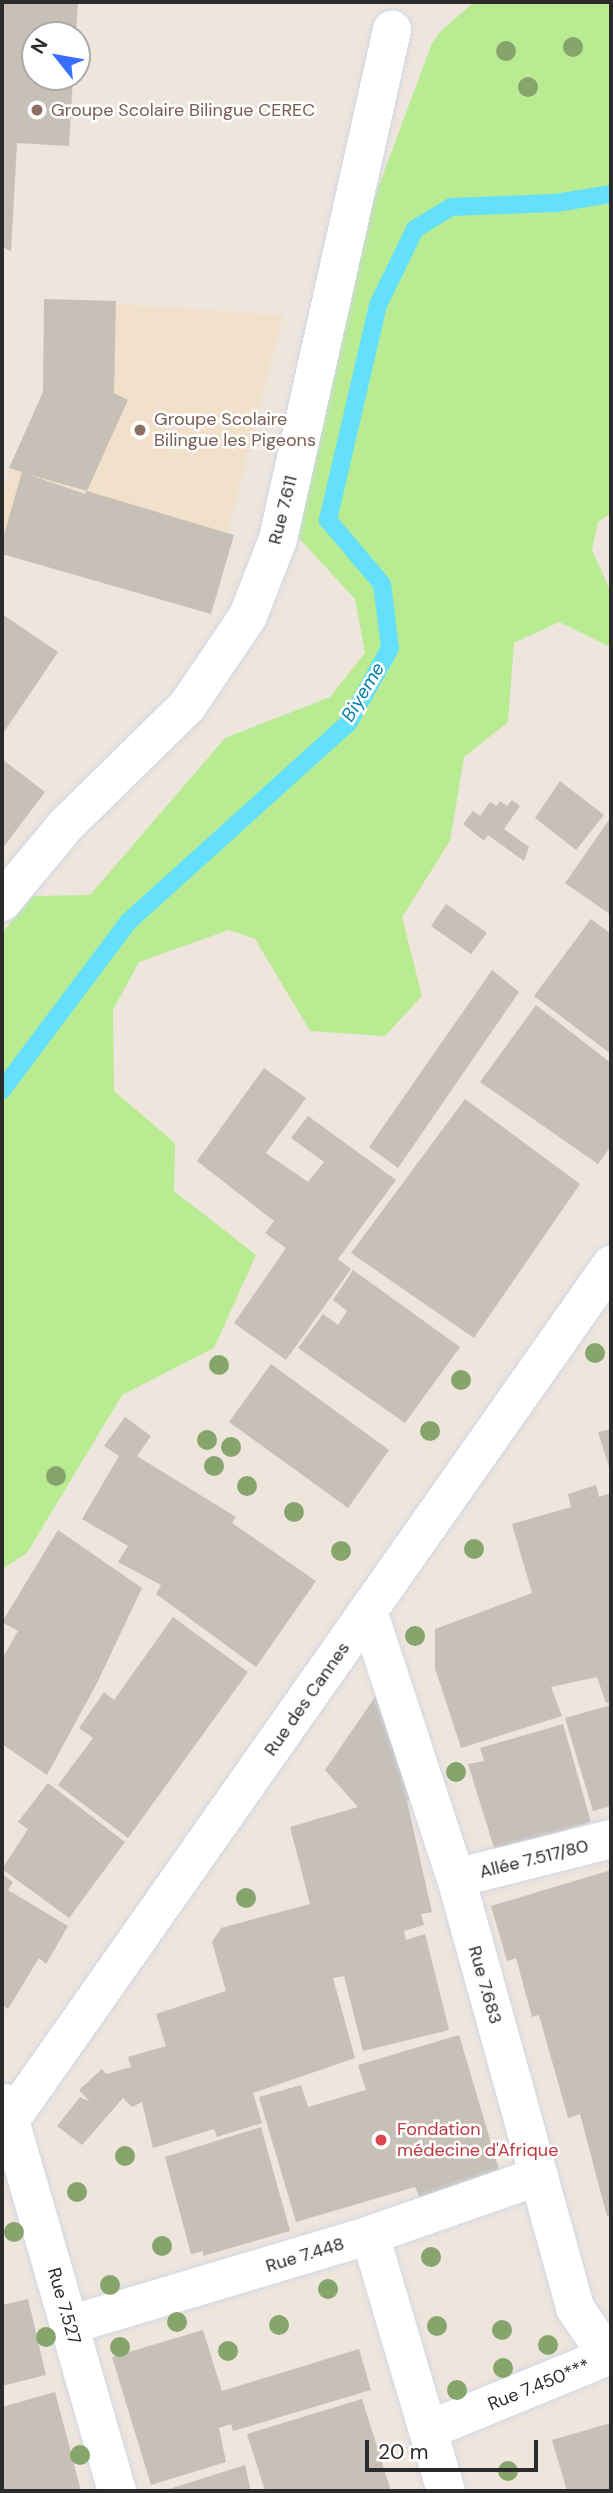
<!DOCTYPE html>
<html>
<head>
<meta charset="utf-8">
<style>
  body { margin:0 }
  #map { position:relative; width:613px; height:2493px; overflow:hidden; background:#eee5dc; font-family:"DM Sans",sans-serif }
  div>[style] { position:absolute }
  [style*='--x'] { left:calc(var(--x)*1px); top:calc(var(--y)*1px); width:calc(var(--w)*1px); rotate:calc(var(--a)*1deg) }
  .education>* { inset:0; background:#f2e1ca }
  .green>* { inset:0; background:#b9eb93 }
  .stream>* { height:18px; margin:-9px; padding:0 9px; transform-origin:9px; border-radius:9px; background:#64e0fb }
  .building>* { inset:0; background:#c6c0b7 }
  .roads { filter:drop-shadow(0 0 2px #d1d7e5) drop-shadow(0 0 2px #d1d7e5) }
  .minor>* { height:38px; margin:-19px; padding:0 19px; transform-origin:19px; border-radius:19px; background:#fff }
  .trees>* { width:20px; height:20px; margin:-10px; border-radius:50%; background:#85a56d }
  .dots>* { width:19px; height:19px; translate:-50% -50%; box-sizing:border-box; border:4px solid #fff; border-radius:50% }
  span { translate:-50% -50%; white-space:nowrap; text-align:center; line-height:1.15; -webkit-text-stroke:5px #fff; paint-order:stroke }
  .education-label { font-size:18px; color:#785e54 }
  .left { translate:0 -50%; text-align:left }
  .street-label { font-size:18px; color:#2b2b2b }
  .health-label { font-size:18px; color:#be3a42 }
  .water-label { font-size:19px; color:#007faa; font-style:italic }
  .frame { position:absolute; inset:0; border:4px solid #2b2b2b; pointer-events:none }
  .north { position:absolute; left:21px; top:21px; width:70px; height:70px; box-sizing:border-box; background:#fff; border:2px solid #aaa; border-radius:50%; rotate:301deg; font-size:19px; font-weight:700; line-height:28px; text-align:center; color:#2b2b2b }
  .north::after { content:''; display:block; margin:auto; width:24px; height:32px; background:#386fff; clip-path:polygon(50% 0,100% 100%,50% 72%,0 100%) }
  .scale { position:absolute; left:365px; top:2440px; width:173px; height:32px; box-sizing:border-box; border:4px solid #2b2b2b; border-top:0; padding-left:9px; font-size:21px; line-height:24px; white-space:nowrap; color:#2b2b2b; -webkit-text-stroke:5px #fff; paint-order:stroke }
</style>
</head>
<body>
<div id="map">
  <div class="education">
    <div style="clip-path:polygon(44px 299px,283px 315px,209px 607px,2px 550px,2px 492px,43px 392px)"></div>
  </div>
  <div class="green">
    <div style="clip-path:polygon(474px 2px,611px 2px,611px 513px,598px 522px,592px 550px,611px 592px,611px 642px,608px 646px,559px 622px,514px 643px,508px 722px,464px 757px,450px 841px,402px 917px,422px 996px,385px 1036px,310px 1031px,255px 939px,229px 930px,139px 962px,113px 1010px,114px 1091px,175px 1143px,174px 1191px,256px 1255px,214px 1348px,122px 1395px,27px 1553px,2px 1569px,2px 933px,33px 896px,90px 895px,225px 738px,330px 697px,365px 653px,355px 599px,298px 537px,346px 274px,432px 43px,440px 32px)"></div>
  </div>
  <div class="stream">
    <div style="--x:2;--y:1090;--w:210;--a:-53.1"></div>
    <div style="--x:128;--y:922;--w:298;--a:-42.1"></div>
    <div style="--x:349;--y:722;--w:85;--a:-61"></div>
    <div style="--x:390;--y:648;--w:64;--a:-97.1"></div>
    <div style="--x:382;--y:584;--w:84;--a:-130.2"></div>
    <div style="--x:328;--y:520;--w:221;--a:-76.9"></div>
    <div style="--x:378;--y:305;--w:85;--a:-64"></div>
    <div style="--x:415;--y:229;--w:42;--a:-31.4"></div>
    <div style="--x:451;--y:207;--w:105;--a:-2.2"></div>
    <div style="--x:556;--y:203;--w:56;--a:-9.3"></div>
  </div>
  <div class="building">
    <div style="clip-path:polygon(2px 2px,78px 2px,76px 35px,35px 35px,35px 77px,73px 77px,69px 146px,17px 143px,11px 251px,2px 247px)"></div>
    <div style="clip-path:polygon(44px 299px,116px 301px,114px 393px,128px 400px,87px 491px,27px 474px,85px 494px,87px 491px,234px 535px,211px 614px,2px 554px,2px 542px,22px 472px,9px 468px,43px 392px)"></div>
    <div style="clip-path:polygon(2px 614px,58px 652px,2px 735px)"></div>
    <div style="clip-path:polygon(2px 759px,45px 792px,2px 849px)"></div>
    <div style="clip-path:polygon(560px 781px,604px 815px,576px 850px,535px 818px)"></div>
    <div style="clip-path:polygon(512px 800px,520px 806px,504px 829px,529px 847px,524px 861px,488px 835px,484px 841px,463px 824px,473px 811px,480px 816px,490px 802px,497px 806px,500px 801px,507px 806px)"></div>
    <div style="clip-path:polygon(611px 817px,611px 915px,565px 883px)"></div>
    <div style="clip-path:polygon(446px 904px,487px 933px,471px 954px,431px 926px)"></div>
    <div style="clip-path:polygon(591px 919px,611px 934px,611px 1054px,534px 996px)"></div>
    <div style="clip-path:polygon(492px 970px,519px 992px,398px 1168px,369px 1147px)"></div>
    <div style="clip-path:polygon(536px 1005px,611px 1063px,611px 1146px,598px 1164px,480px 1082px)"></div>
    <div style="clip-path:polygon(264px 1068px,306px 1098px,266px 1153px,308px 1182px,324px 1162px,291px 1138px,308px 1116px,396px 1180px,338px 1259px,351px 1269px,286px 1360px,234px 1323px,286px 1248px,265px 1233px,274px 1221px,197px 1161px)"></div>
    <div style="clip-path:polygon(465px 1099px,580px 1184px,474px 1338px,351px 1253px)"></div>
    <div style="clip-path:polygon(353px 1270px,460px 1347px,405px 1423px,298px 1348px,323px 1314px,338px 1325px,347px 1311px,333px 1300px)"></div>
    <div style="clip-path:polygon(271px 1364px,389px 1450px,348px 1508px,229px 1422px)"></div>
    <div style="clip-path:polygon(125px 1417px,151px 1436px,137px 1456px,236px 1517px,232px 1523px,316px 1581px,256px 1667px,156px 1594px,161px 1585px,118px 1562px,128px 1546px,82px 1519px,119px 1456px,104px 1446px)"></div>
    <div style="clip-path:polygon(611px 1429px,611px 1473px,598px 1432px)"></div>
    <div style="clip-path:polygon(596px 1485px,599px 1497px,611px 1493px,611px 1702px,606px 1703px,597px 1677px,551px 1687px,562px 1716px,461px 1748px,435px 1668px,435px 1629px,532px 1593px,512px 1524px,571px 1507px,568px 1494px)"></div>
    <div style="clip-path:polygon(58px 1530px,142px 1588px,97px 1683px,47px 1775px,2px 1744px,2px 1659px,18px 1631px,2px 1622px)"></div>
    <div style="clip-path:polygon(173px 1617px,248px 1672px,128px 1838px,58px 1785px,93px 1738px,79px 1728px,104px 1692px,114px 1700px)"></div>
    <div style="clip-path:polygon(379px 1691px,417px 1796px,407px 1801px,432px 1912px,421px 1914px,424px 1925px,404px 1931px,406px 1940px,425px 1934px,449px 2030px,363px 2051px,344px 1976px,333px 1978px,355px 2058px,253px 2093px,262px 2123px,217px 2137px,214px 2129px,153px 2148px,142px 2102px,132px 2107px,123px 2098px,82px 2145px,57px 2126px,80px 2097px,90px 2102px,79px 2090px,102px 2069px,106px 2074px,131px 2067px,128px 2057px,166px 2046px,156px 2014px,226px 1991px,212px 1942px,221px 1928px,310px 1904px,290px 1827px,358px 1807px,325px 1770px)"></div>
    <div style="clip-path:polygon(611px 1705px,611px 1806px,593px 1811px,565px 1718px)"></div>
    <div style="clip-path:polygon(563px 1724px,591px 1822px,495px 1851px,468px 1764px,484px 1761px,480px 1748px)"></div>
    <div style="clip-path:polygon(48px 1783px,125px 1842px,69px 1918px,2px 1869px,28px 1829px,18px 1822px)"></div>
    <div style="clip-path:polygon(611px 1870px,611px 2215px,607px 2216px,580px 2114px,568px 2118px,539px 2015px,532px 2017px,516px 1958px,507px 1961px,491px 1906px)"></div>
    <div style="clip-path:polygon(2px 1874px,13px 1882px,8px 1890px,68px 1926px,46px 1964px,39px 1958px,8px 2009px,2px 2005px)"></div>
    <div style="clip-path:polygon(459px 2035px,500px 2173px,420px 2198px,415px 2187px,296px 2222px,259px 2097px,301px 2085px,308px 2107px,366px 2090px,358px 2065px)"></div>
    <div style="clip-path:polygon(261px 2127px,290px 2231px,203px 2256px,203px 2251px,191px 2254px,165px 2157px)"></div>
    <div style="clip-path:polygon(28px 2299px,46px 2375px,2px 2386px,2px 2305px)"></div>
    <div style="clip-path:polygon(203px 2330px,222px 2391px,359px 2349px,371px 2390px,233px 2431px,231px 2424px,219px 2428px,226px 2462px,151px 2485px,112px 2357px)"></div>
    <div style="clip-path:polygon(55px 2392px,81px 2491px,2px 2491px,2px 2407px)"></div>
    <div style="clip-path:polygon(362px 2399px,391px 2491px,265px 2491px,247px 2434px)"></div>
    <div style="clip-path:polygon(611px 2423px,611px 2491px,567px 2491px,552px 2440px)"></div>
    <div style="clip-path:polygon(245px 2465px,251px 2491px,163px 2491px)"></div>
  </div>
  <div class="roads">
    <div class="minor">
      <div style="--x:2;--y:902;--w:100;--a:-50.3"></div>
      <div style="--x:66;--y:825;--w:171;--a:-44.5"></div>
      <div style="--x:188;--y:705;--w:107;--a:-56"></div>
      <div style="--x:248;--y:616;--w:83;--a:-68.7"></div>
      <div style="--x:278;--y:539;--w:522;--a:-77.38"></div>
      <div style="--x:368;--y:1611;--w:281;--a:71.8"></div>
      <div style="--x:456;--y:1878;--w:446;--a:74.5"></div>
      <div style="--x:575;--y:2308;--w:41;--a:55.9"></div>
      <div style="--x:598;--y:2342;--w:15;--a:32"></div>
      <div style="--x:456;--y:1878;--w:160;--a:-14.1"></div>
      <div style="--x:5;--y:2103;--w:404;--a:73.9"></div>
      <div style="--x:2;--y:2132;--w:1060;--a:-54.91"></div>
      <div style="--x:370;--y:2235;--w:267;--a:73.5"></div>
      <div style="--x:69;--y:2325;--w:314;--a:-16.6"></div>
      <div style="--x:370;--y:2235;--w:179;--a:-19.2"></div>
      <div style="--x:428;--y:2430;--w:198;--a:-22.3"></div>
    </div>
  </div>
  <div class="trees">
    <div style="left:573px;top:47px"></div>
    <div style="left:506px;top:51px"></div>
    <div style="left:528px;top:87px"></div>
    <div style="left:595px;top:1353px"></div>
    <div style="left:219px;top:1365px"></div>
    <div style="left:461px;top:1380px"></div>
    <div style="left:430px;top:1431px"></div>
    <div style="left:207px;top:1440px"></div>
    <div style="left:231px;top:1447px"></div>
    <div style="left:214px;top:1466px"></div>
    <div style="left:56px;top:1476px"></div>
    <div style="left:247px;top:1486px"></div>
    <div style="left:294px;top:1512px"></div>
    <div style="left:474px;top:1549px"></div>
    <div style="left:341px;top:1551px"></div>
    <div style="left:415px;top:1636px"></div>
    <div style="left:456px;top:1772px"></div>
    <div style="left:246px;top:1898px"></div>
    <div style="left:125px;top:2156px"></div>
    <div style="left:77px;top:2192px"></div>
    <div style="left:14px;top:2232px"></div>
    <div style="left:162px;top:2246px"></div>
    <div style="left:431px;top:2257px"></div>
    <div style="left:110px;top:2285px"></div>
    <div style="left:328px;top:2289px"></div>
    <div style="left:177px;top:2322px"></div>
    <div style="left:279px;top:2325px"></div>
    <div style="left:437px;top:2326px"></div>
    <div style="left:502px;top:2330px"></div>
    <div style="left:46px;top:2337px"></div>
    <div style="left:548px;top:2345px"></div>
    <div style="left:120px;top:2347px"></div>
    <div style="left:228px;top:2351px"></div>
    <div style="left:503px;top:2368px"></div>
    <div style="left:457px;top:2390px"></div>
    <div style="left:80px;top:2455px"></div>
    <div style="left:508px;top:2471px"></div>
  </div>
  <div class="dots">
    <div style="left:37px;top:110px;background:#8d6e63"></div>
    <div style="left:140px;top:430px;background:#8d6e63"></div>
    <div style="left:381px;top:2140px;background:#e0444e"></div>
  </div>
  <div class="education-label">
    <span class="left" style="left:51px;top:110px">Groupe Scolaire Bilingue CEREC</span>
    <span class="left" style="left:154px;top:430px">Groupe Scolaire<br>Bilingue les Pigeons</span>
  </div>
  <div class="street-label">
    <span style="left:283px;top:510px;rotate:-76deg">Rue 7.611</span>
    <span style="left:307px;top:1699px;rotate:-55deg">Rue des Cannes</span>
    <span style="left:534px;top:1859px;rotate:-14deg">Allée 7.517/80</span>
    <span style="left:485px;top:1985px;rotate:74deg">Rue 7.683</span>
    <span style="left:305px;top:2255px;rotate:-17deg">Rue 7.448</span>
    <span style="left:64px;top:2306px;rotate:74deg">Rue 7.527</span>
    <span style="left:539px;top:2385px;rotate:-22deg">Rue 7.450***</span>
  </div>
  <div class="health-label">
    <span class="left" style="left:397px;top:2140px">Fondation<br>médecine d'Afrique</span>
  </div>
  <div class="water-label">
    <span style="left:363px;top:692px;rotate:-59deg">Biyeme</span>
  </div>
  <div class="frame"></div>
  <div class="north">N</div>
  <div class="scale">20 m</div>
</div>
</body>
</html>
